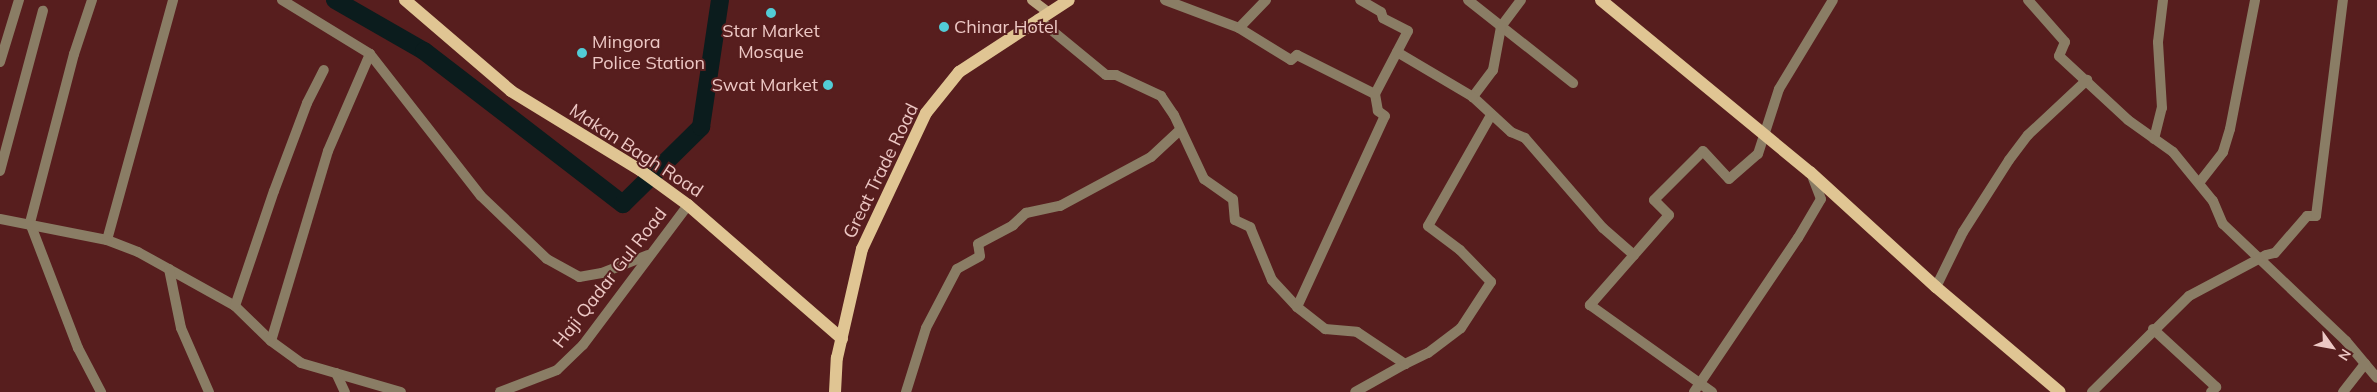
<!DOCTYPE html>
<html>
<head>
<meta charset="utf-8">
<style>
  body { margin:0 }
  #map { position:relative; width:2377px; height:392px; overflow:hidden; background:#571e1e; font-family:Mulish,sans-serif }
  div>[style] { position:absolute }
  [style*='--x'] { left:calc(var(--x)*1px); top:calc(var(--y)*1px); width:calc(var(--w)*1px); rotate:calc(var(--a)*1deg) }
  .canal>* { height:18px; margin:-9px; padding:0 9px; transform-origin:9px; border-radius:9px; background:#0b1c1d }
  .street>* { height:10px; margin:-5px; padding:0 5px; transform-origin:5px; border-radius:5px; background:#8a7d65 }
  .secondary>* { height:10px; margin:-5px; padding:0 5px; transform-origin:5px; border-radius:5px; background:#baa67f }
  .primary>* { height:12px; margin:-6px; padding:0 6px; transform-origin:6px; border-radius:6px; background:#e0c593 }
  .dots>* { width:14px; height:14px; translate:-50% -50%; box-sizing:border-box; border:2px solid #571e1e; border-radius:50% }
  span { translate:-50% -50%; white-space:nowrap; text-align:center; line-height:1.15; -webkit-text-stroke:4px #571e1e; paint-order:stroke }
  .poi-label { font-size:18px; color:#edc8c5 }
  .left { translate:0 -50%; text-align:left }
  .right { translate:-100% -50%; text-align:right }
  .street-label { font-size:18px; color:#edc8c5 }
  .north { position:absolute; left:2307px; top:322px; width:50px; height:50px; -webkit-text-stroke:4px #571e1e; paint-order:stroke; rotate:122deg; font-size:14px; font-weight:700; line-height:20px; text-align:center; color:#edc8c5 }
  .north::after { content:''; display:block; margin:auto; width:18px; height:22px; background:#edc8c5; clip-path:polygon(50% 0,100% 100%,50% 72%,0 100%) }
</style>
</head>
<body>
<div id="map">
  <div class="canal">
    <div style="--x:335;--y:0;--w:103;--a:29.8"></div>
    <div style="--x:424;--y:51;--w:251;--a:37.6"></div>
    <div style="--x:623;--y:204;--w:110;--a:-44.6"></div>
    <div style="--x:701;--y:127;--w:128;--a:-81.5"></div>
  </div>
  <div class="street">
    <div style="--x:92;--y:0;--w:57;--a:108.4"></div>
    <div style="--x:74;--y:54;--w:175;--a:104.6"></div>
    <div style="--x:30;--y:223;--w:134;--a:69"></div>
    <div style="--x:78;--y:348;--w:50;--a:62.4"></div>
    <div style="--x:282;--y:0;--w:103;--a:31.5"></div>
    <div style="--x:370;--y:54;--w:180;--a:52"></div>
    <div style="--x:481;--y:196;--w:91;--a:43.7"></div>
    <div style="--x:547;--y:259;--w:37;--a:29"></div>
    <div style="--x:579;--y:277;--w:23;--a:-10"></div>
    <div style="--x:602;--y:273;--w:49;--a:-21.4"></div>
    <div style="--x:1165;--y:0;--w:79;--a:20.7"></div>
    <div style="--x:1239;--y:28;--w:39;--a:-46"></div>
    <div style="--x:1468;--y:0;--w:134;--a:38.3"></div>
    <div style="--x:1521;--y:0;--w:34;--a:127"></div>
    <div style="--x:1501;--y:27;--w:44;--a:100.5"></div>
    <div style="--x:1493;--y:70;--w:34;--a:127"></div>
    <div style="--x:1473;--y:97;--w:52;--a:42.6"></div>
    <div style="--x:1511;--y:132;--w:15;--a:23"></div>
    <div style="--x:1525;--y:138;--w:119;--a:49.1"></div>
    <div style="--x:1603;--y:228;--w:41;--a:41.1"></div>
    <div style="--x:1634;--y:255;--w:67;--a:131.3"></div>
    <div style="--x:1590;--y:305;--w:150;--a:35.5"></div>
    <div style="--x:2028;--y:0;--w:56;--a:48.6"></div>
    <div style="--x:2065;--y:42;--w:15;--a:113"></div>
    <div style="--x:2059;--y:56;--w:94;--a:42.8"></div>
    <div style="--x:2128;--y:120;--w:55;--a:35.4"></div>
    <div style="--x:2173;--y:152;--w:63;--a:50.8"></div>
    <div style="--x:2213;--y:201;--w:25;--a:67"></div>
    <div style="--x:2223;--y:224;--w:170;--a:43.6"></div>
    <div style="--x:2346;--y:341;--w:48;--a:50"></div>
    <div style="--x:1038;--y:19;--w:88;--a:39.5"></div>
    <div style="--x:1106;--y:75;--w:10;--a:0"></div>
    <div style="--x:1116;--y:75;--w:50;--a:25"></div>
    <div style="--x:1161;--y:96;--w:23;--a:56"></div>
    <div style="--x:1174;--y:115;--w:71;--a:64.9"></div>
    <div style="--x:1204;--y:179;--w:35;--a:35"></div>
    <div style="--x:1233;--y:199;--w:21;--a:85"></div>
    <div style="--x:1235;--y:220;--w:17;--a:25"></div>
    <div style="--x:1250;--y:227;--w:57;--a:67.5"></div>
    <div style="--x:1272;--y:280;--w:37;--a:47"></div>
    <div style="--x:1297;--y:307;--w:36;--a:38"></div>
    <div style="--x:1325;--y:329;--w:32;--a:5"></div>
    <div style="--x:1357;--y:332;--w:58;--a:33.7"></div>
    <div style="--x:1405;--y:364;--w:57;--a:150.8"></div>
    <div style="--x:1239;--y:28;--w:61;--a:31.6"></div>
    <div style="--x:1291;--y:60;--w:8;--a:-40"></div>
    <div style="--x:1297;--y:55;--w:87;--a:26.6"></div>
    <div style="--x:1397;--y:52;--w:88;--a:30.6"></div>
    <div style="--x:0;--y:62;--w:65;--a:-73"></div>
    <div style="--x:2154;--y:139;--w:32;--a:-76"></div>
    <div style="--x:2162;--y:108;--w:66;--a:-93.5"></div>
    <div style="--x:2158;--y:42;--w:42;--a:-83.2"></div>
    <div style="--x:0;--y:171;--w:166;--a:-75"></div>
    <div style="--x:2199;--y:183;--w:39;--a:-52"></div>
    <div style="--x:2223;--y:152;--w:24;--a:-73"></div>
    <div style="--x:2230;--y:129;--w:131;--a:-79"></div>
    <div style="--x:0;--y:219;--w:109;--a:11.1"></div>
    <div style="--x:107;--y:240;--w:33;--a:21"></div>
    <div style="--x:138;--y:252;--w:111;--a:29.1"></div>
    <div style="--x:235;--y:306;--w:50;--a:44.2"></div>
    <div style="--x:271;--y:341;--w:37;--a:36"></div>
    <div style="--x:301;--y:363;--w:104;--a:16.2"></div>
    <div style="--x:107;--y:240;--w:249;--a:-74.6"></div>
    <div style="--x:1634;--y:255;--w:53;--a:-48.8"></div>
    <div style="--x:1669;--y:215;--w:21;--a:-135"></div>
    <div style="--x:1654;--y:200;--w:69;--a:-45"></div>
    <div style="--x:1703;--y:151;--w:38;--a:47"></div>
    <div style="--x:1729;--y:179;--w:38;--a:-41"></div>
    <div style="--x:1758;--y:154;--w:68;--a:-72.1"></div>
    <div style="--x:1779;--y:89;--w:104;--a:-58.8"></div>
    <div style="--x:169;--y:269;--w:60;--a:78.5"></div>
    <div style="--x:181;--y:328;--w:70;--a:66.4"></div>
    <div style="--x:1936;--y:287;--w:61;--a:-63.9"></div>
    <div style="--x:1963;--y:232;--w:85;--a:-57.4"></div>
    <div style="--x:2009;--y:160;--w:31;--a:-53"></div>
    <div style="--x:2028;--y:135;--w:81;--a:-43"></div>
    <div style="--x:235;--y:306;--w:121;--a:-71.3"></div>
    <div style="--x:274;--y:191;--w:94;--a:-69.4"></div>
    <div style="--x:307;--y:103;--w:37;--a:-63"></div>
    <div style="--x:1297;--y:307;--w:210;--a:-65.3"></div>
    <div style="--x:1385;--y:116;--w:9;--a:-144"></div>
    <div style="--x:1378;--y:111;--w:17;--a:-100"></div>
    <div style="--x:1375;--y:94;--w:71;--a:-62.4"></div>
    <div style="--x:1408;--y:31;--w:28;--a:-153"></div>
    <div style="--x:1383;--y:18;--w:6;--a:-108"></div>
    <div style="--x:1381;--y:12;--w:24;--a:-150"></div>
    <div style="--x:2153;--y:329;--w:86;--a:42.6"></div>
    <div style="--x:2216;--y:387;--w:7;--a:135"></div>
    <div style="--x:271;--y:341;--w:198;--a:-73.3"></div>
    <div style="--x:328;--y:151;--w:106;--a:-66.6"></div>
    <div style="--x:1405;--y:364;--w:25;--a:-26"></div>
    <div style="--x:1428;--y:353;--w:41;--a:-37.1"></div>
    <div style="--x:1461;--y:328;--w:55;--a:-56.9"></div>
    <div style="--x:1491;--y:282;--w:45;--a:-134.1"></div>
    <div style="--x:1460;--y:250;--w:40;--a:-143"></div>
    <div style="--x:1428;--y:226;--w:128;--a:-60.4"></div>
    <div style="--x:336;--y:373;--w:21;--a:65"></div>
    <div style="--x:500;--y:392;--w:61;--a:-21.1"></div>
    <div style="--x:557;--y:370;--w:36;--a:-44"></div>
    <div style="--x:583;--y:345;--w:175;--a:-53.1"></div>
    <div style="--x:906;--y:392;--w:67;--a:-72.6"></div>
    <div style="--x:926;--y:328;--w:67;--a:-62.3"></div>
    <div style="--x:957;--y:269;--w:26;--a:-29"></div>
    <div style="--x:980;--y:256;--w:12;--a:-99"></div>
    <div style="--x:978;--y:244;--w:40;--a:-28"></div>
    <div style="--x:1013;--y:225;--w:18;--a:-43"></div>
    <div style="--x:1026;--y:213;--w:35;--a:-12"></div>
    <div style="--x:1060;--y:206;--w:103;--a:-28.3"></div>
    <div style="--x:1151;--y:157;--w:40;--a:-43"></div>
    <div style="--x:1694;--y:392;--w:186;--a:-56"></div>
    <div style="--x:1798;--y:238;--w:45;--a:-59.5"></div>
    <div style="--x:1821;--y:199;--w:26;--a:-111"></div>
    <div style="--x:2092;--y:392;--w:136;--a:-44.7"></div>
    <div style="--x:2189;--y:296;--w:87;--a:-28"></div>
    <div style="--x:2266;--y:255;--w:9;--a:-13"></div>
    <div style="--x:2275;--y:253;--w:49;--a:-49.1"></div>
    <div style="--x:2307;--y:216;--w:9;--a:0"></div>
    <div style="--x:2316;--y:216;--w:218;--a:-82.9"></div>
    <div style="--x:2343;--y:392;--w:36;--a:-52"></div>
  </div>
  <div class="secondary">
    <div style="--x:1032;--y:0;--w:21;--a:37"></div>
  </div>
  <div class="primary">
    <div style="--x:405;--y:0;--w:140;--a:40.6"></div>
    <div style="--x:511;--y:91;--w:151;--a:31.5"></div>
    <div style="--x:640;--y:170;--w:59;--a:36.1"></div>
    <div style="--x:688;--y:205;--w:204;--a:41"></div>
    <div style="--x:1601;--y:0;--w:271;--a:39.5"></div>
    <div style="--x:1810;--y:172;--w:171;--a:42.4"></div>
    <div style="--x:1936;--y:287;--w:162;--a:40.3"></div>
    <div style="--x:835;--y:392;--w:34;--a:-87"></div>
    <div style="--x:837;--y:358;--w:112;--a:-77.1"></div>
    <div style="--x:862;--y:249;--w:150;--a:-64.8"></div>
    <div style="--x:926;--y:113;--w:53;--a:-51.2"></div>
    <div style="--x:959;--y:72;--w:131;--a:-33.2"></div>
  </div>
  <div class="dots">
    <div style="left:771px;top:13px;background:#52ccd6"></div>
    <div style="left:944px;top:27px;background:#52ccd6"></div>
    <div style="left:582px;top:53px;background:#52ccd6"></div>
    <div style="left:828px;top:85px;background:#52ccd6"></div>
  </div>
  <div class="poi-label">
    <span class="left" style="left:954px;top:27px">Chinar Hotel</span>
    <span style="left:771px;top:42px">Star Market<br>Mosque</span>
    <span class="left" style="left:592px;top:53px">Mingora<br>Police Station</span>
    <span class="right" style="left:818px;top:85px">Swat Market</span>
  </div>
  <div class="street-label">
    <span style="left:636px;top:151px;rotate:33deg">Makan Bagh Road</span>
    <span style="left:881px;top:171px;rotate:-64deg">Great Trade Road</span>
    <span style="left:610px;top:278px;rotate:-52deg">Haji Qadar Gul Road</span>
  </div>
  <div class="north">N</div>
</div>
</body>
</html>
